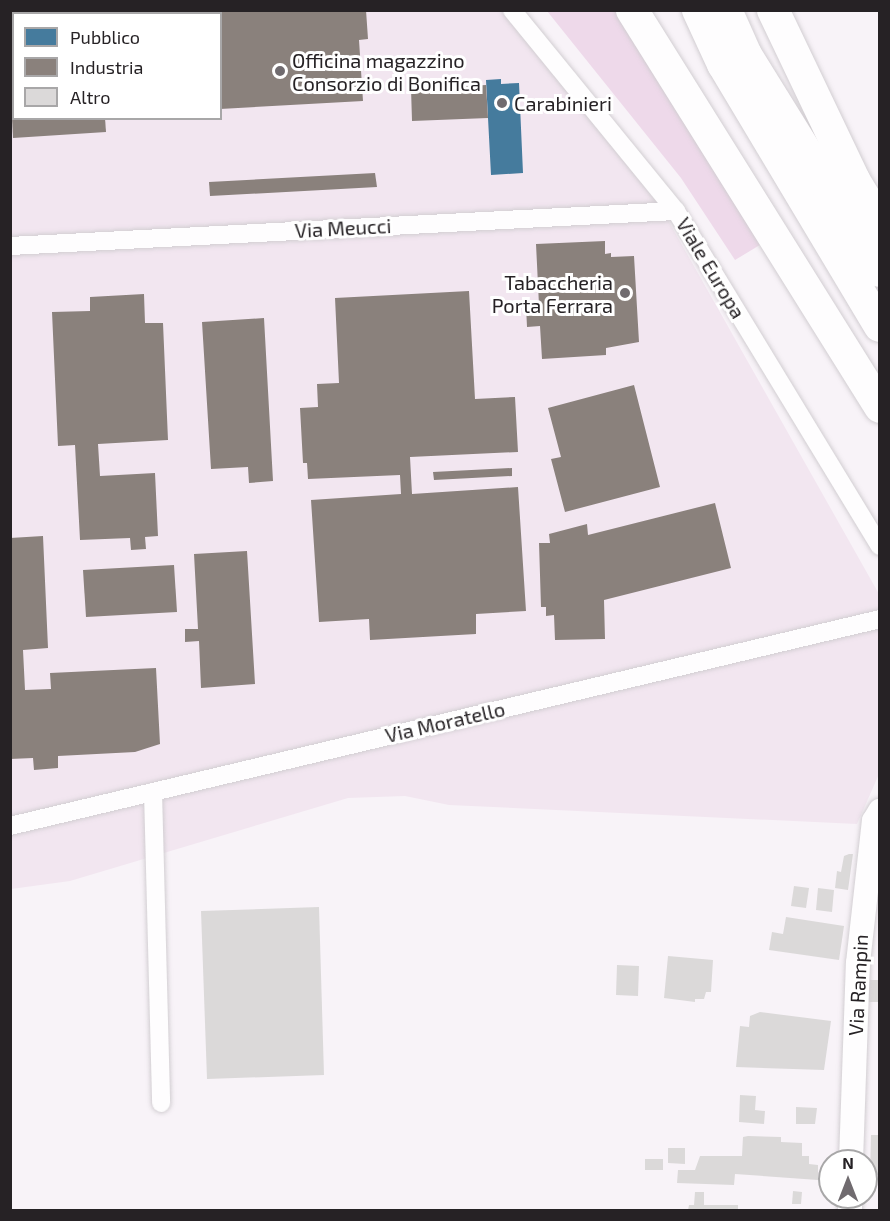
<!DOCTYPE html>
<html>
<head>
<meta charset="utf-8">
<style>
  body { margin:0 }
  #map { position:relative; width:890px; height:1221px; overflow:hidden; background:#f8f3f8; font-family:"Exo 2",sans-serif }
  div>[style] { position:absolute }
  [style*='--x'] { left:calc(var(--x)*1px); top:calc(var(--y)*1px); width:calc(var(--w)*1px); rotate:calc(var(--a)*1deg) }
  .built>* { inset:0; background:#f2e6f0 }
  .green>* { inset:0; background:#eed9ea }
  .public>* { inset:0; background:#457b9d }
  .industry>* { inset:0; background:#8a817c }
  .building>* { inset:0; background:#dbd9d9 }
  .roads { filter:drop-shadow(0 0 2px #d2ced2) drop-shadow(0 0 2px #d2ced2) }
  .minor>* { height:18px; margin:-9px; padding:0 9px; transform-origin:9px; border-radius:9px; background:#fefdfe }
  .tertiary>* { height:24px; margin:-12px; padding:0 12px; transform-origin:12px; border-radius:12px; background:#fefdfe }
  .trunk>* { height:32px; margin:-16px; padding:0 16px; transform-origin:16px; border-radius:16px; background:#fefdfe }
  .dots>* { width:16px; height:16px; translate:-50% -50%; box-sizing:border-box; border:3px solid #fff; border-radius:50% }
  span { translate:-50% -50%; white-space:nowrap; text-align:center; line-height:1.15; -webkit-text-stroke:6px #fff; paint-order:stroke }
  .poi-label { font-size:20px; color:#262225 }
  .left { translate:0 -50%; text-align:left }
  .right { translate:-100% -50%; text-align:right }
  .street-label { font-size:20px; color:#262225 }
  .frame { position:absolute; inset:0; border:12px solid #262225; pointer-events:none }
  .legend { position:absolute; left:12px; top:12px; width:210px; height:108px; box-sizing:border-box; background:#fff; border:2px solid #a8a7a8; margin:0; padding:8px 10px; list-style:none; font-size:18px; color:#262225 }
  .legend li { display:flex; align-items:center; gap:12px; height:30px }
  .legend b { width:30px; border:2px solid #a8a7a8 }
  .north { position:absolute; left:818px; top:1149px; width:60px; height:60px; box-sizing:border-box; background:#fff; border:2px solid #a8a7a8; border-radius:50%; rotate:0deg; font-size:16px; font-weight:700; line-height:24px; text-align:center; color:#262225 }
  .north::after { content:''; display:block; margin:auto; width:21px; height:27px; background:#706b6f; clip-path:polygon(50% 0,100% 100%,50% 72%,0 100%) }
</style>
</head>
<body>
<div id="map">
  <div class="built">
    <div style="clip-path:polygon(evenodd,502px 10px,660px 206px,879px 594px,879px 774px,857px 824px,449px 805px,405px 796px,348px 798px,70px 881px,11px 889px,10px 11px,502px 10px,14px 14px,220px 14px,220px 118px,14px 118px,14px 14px)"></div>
  </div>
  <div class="green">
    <div style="clip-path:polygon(547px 11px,622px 11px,765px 242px,735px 260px,681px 178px)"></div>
  </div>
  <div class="public">
    <div style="clip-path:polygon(501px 79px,501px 84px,519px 83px,523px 173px,491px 175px,486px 80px)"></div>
  </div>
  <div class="industry">
    <div style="clip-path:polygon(10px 10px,99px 14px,14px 14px,12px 113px)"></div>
    <div style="clip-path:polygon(210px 10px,366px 10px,368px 39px,359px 40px,363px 101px,220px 109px,220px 14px)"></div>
    <div style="clip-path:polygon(486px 85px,488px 118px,412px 121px,411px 89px)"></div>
    <div style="clip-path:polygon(12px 118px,105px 118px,106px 132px,13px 138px)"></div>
    <div style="clip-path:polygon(375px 173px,377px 187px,210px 196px,209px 182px)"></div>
    <div style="clip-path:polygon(605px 241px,605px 254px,611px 253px,611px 257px,634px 256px,639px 342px,606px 348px,606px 355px,542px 359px,540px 326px,527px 327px,526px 306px,539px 305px,536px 244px)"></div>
    <div style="clip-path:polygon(469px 291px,475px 399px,515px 397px,518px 452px,410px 457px,412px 494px,518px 487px,526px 611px,476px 614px,476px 634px,370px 640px,369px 619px,319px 622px,311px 500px,401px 494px,400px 475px,308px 479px,307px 463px,303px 463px,300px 408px,318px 407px,317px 384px,339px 383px,335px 298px)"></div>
    <div style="clip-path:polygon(144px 294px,145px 323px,163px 323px,168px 440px,98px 444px,100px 476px,155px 473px,158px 536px,145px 537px,146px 549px,131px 550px,130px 538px,80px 540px,75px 445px,58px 446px,52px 312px,90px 311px,90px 297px)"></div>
    <div style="clip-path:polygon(264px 318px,273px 481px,249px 483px,248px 467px,211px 469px,202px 322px)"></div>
    <div style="clip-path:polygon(634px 385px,660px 487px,565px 512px,551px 459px,561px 457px,548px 408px)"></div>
    <div style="clip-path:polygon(512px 468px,512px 476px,434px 480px,433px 472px)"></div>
    <div style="clip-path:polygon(715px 503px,731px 568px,604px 600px,605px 639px,555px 640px,554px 615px,546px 616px,546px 607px,541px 607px,539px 543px,550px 543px,549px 534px,587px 524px,588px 535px)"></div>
    <div style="clip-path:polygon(43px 536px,48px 648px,23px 650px,25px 690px,51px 689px,50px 673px,156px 668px,160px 744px,135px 752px,58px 756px,58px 768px,34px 770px,33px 758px,10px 759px,10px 538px)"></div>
    <div style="clip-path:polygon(247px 551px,255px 684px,201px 688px,199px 641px,185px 642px,185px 629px,198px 629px,194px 554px)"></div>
    <div style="clip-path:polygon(174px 565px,177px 612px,86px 617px,83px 570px)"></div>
  </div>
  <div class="building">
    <div style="clip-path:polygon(849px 854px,853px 854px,848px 890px,835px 888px,837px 871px,841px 872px,844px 856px)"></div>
    <div style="clip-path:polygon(794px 886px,809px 888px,806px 908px,791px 906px)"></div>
    <div style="clip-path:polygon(818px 888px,834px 890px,832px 912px,816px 910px)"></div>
    <div style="clip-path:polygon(319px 907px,324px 1075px,207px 1079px,201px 911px)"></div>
    <div style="clip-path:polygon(786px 917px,844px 926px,839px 960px,769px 950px,772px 932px,783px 934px)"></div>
    <div style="clip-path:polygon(668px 956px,713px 960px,711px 992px,706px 992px,704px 999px,695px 999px,695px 1002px,664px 998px)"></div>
    <div style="clip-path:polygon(617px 965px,639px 966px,638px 996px,616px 995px)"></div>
    <div style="clip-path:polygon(863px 980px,879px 980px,879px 1002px,862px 1002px)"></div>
    <div style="clip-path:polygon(760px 1012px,831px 1021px,824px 1070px,736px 1067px,740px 1026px,749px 1027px,750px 1016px)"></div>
    <div style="clip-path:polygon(740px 1095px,756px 1096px,755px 1110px,765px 1111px,764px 1124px,739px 1122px)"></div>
    <div style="clip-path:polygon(796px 1107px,817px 1108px,815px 1124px,796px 1124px)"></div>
    <div style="clip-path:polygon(871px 1135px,879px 1135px,879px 1175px,870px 1175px)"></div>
    <div style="clip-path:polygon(748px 1136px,781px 1137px,781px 1142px,802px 1143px,802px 1156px,809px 1156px,809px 1164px,818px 1165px,818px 1180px,735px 1174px,734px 1185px,677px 1183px,678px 1170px,695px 1170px,700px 1156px,742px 1156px,743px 1137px)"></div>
    <div style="clip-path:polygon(668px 1148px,685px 1148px,685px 1164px,668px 1163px)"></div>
    <div style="clip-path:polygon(645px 1159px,663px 1159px,663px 1170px,645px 1170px)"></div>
    <div style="clip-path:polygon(793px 1191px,802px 1192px,801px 1204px,792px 1204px)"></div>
    <div style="clip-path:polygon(695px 1192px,704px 1192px,704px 1205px,738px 1205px,738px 1210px,688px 1210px,689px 1205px,694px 1205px)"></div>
  </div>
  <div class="roads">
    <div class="minor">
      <div style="--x:512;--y:10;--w:259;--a:50.8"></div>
      <div style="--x:676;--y:211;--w:392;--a:58.7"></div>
      <div style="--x:10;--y:246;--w:667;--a:-3.01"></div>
      <div style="--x:153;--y:792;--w:311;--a:88.5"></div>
      <div style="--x:10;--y:826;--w:894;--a:-13.38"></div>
    </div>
    <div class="tertiary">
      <div style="--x:851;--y:1161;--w:198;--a:-88"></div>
      <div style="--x:858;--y:963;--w:143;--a:-83.6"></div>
      <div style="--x:874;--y:821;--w:12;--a:-59"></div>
      <div style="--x:850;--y:1210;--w:13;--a:-90"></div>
    </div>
    <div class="trunk">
      <div style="--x:632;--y:10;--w:468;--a:58"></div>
      <div style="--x:698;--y:10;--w:60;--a:65.2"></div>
      <div style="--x:723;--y:64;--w:305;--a:59.1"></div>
      <div style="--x:726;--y:10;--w:49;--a:66"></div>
      <div style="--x:746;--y:55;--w:254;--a:58.2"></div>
      <div style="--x:773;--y:10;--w:188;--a:64.5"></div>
      <div style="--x:854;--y:180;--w:50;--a:58.8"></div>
    </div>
  </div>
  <div class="dots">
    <div style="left:280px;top:71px;background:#706b6f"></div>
    <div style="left:502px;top:103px;background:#706b6f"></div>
    <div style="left:625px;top:293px;background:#706b6f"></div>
  </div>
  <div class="poi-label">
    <span class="left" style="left:292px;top:72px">Officina magazzino<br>Consorzio di Bonifica</span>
    <span class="left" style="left:514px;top:103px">Carabinieri</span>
    <span class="right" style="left:613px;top:294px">Tabaccheria<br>Porta Ferrara</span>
  </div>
  <div class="street-label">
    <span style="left:343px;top:228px;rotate:-3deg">Via Meucci</span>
    <span style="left:711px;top:268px;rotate:59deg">Viale Europa</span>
    <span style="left:445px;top:722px;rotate:-13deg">Via Moratello</span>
    <span style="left:858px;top:985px;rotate:-87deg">Via Rampin</span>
  </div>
  <div class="frame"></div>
  <ul class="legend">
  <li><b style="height:16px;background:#457b9d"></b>Pubblico</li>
  <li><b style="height:16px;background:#8a817c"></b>Industria</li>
  <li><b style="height:16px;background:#dbd9d9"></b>Altro</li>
  </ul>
  <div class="north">N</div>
</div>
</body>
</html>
